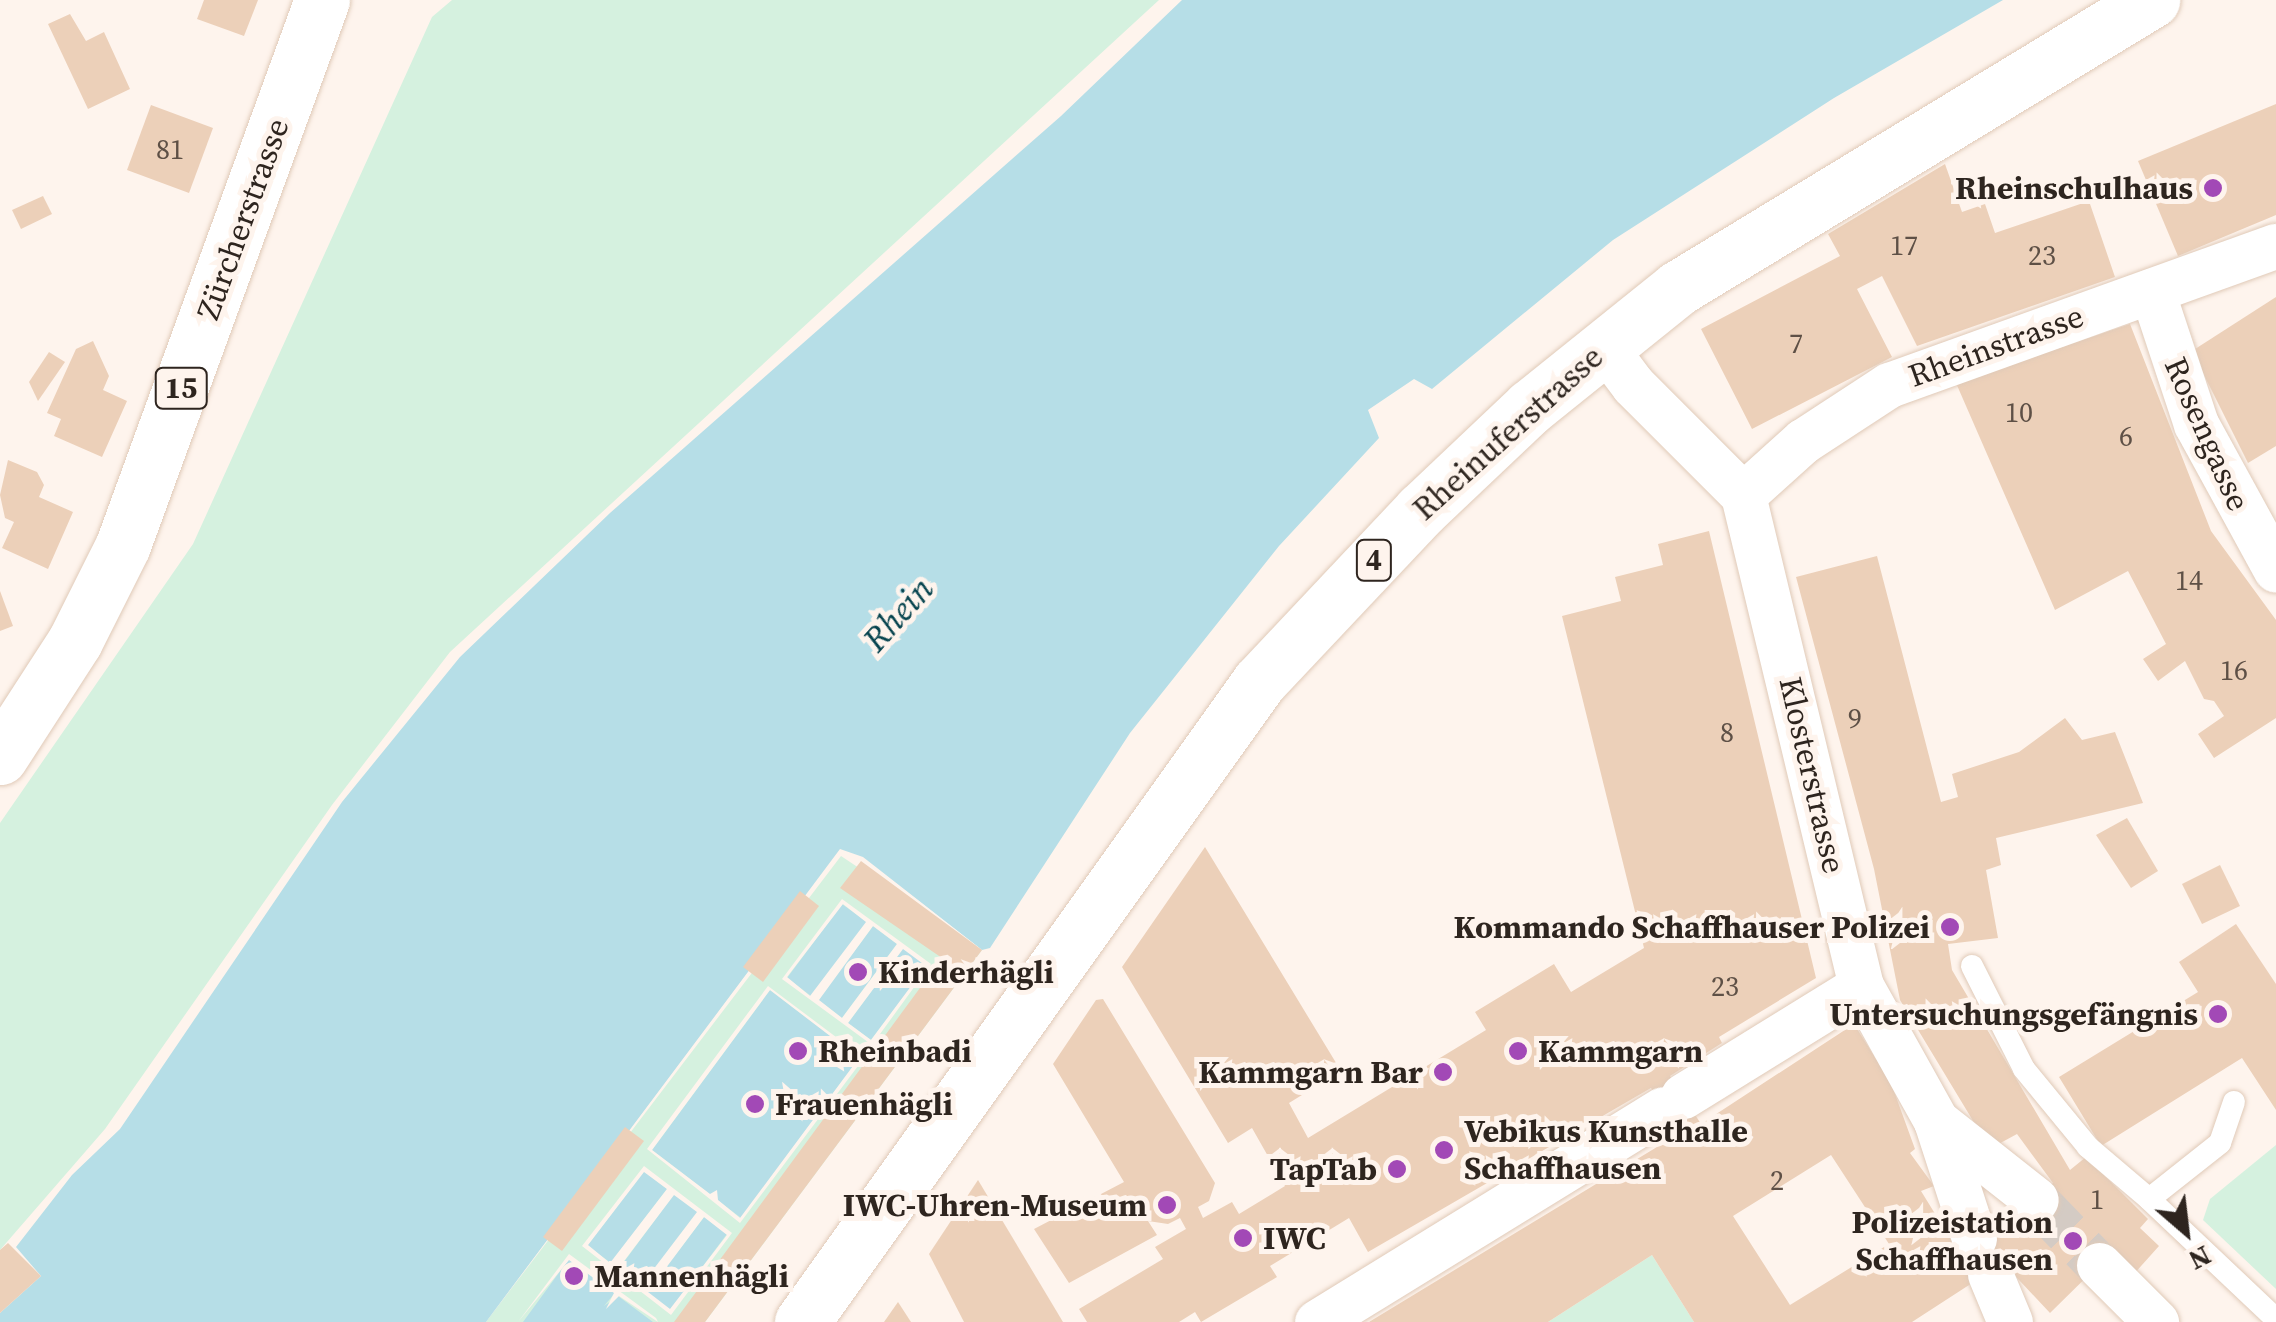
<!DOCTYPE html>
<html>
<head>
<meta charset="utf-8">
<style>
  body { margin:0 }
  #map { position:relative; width:2276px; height:1322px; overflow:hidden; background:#fef4ed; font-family:"Source Serif 4",serif }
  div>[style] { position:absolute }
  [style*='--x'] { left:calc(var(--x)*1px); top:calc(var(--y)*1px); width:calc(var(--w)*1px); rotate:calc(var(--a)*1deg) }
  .green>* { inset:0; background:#d5f1df }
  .water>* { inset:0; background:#b6dee7 }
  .pier>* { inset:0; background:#fef4ed }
  .building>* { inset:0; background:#ecd0b9 }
  .minor-tunnel>* { height:45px; margin-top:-22.5px; transform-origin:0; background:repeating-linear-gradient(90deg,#d4cbc4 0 45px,transparent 0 67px) }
  .roads { filter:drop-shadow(0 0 2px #e0cab8) drop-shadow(0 0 2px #e0cab8) }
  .service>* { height:22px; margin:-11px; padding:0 11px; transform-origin:11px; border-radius:11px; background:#fff }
  .minor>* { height:45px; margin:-22.5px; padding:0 22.5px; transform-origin:22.5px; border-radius:22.5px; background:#fff }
  .primary>* { height:55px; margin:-27.5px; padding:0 27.5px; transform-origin:27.5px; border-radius:27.5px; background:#fff }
  .dots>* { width:28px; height:28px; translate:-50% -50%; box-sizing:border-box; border:5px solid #fef4ed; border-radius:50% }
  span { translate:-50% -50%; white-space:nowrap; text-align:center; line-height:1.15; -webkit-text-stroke:10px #fef4ed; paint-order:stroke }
  .number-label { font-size:28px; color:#5e5046 }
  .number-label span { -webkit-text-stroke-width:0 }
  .shield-label span { padding:2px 8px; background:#fef4ed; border:2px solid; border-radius:8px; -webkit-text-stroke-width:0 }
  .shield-label { font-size:30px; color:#2e251f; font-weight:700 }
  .poi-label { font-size:32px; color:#2e251f; font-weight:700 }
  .right { translate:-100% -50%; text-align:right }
  .left { translate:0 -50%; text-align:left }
  .street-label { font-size:32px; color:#2e251f }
  .water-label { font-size:35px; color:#06434e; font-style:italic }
  .north { position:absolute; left:2136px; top:1182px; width:100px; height:100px; -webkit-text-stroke:8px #fef4ed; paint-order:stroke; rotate:152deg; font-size:28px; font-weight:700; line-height:40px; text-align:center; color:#2e251f }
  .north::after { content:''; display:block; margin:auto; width:35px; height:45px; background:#2e251f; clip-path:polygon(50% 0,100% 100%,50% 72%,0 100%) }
</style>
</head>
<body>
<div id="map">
  <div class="green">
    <div style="clip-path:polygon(452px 0,1159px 0,450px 652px,332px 805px,105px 1129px,0 1250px,0 823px,193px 544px,432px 17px)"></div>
    <div style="clip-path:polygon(840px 849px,982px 950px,705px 1322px,486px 1322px)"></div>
    <div style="clip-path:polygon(2276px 1145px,2276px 1289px,2203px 1220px,2210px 1199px)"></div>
    <div style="clip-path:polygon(1652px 1255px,1694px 1322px,1548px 1322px)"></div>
  </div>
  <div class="water">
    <div style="clip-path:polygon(1182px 0,2003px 0,1834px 98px,1613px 240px,1432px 389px,1414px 379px,1368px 410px,1379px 438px,1279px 546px,1130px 733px,990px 948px,982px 950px,863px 858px,840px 850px,486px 1322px,0 1322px,0 1313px,41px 1276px,16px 1247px,72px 1175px,120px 1129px,342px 802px,460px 657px,610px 513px,1061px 116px)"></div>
    <div style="clip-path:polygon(842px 904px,867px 922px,811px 996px,787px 978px)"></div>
    <div style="clip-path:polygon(873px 926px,897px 944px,842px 1018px,818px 1000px)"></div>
    <div style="clip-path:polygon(903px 948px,927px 966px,871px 1040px,848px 1023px)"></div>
    <div style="clip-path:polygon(770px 990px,859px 1058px,741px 1218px,652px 1150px)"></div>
    <div style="clip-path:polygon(644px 1171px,667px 1189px,611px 1263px,587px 1246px)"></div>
    <div style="clip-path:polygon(674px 1194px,698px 1212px,641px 1287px,618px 1270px)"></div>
    <div style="clip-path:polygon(704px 1217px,727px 1234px,670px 1310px,647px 1292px)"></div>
    <div style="clip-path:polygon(569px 1259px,615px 1293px,604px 1306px,618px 1296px,653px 1322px,523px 1322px)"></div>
  </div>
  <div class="pier">
    <div style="clip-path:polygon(840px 849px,863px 857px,982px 950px,841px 856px,486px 1322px)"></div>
    <div style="clip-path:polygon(evenodd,842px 899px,931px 964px,872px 1045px,782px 979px,842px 899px,843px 904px,866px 922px,810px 996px,787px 977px,843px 904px,842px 899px,873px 926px,897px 944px,842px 1018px,819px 1000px,873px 926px,842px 899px,903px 949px,926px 966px,871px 1040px,848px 1023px,903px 949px)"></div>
    <div style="clip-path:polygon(evenodd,768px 986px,864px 1058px,740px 1223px,647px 1149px,768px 986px,770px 990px,859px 1058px,740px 1218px,718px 1200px,717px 1190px,710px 1194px,652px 1150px,770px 990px)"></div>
    <div style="clip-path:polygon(evenodd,644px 1166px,732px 1233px,671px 1315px,582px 1246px,644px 1166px,644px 1172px,667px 1189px,610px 1263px,588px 1245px,644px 1172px,644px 1166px,674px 1195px,697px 1212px,640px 1287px,618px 1269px,674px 1195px,644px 1166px,704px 1217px,727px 1235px,670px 1309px,648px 1292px,704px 1217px)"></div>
    <div style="clip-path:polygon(569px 1254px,656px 1318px,658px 1322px,619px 1296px,606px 1309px,614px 1293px,569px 1260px,518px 1322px)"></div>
  </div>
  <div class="building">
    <div style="clip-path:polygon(204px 0,258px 0,244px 36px,197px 19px)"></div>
    <div style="clip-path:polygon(70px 14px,86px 41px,104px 32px,130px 89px,88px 109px,48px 24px)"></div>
    <div style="clip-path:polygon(2276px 104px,2276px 215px,2178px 256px,2138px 161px)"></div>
    <div style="clip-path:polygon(151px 105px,213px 128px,189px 193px,127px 170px)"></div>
    <div style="clip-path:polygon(1945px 164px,1962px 212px,1985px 204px,1995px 233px,2089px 201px,2115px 277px,1917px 346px,1882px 276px,1857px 289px,1892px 357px,1752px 429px,1701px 329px,1840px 256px,1828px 234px)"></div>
    <div style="clip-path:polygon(43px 196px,52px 214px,21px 229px,12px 210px)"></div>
    <div style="clip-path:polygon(2276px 297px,2276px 446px,2248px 463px,2192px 351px)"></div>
    <div style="clip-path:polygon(2130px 324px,2211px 531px,2276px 620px,2276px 718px,2214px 758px,2198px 734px,2224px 716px,2214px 701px,2204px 699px,2185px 661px,2158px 681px,2143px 659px,2166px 644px,2128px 571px,2055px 610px,1956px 383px)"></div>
    <div style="clip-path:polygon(93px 341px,109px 376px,103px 390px,127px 401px,102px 457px,54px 436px,61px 419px,47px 413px,76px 349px)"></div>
    <div style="clip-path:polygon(49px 352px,65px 362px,38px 401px,29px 382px)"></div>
    <div style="clip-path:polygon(8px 460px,37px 472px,44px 485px,39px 497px,73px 512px,48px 569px,2px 548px,14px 522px,5px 518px,0 495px)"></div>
    <div style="clip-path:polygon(evenodd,1709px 531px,1816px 978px,1719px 1037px,1722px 1043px,1670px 1076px,1701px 1124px,1854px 1024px,1891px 1083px,1915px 1149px,1910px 1153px,1934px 1186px,1921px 1191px,1958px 1251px,1989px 1228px,1996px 1235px,2053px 1183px,2017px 1134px,1993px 1147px,1984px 1139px,1900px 1000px,1874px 869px,1796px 577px,1877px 556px,1941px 802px,1958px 797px,1952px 774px,2019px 752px,2065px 718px,2082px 740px,2115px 732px,2143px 803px,1996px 838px,2001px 865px,1986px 870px,1998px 938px,1948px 944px,1952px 970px,2070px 1170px,2086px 1157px,2148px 1219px,2140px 1228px,2159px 1246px,2133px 1275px,2110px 1254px,2050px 1313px,2003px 1263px,1912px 1322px,1694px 1322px,1652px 1255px,1548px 1322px,1369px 1322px,1680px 1133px,1651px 1088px,1368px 1252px,1349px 1218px,1270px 1266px,1277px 1277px,1201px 1322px,1195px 1312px,1179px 1322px,1087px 1322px,1079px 1309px,1163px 1259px,1155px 1247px,1186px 1229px,1180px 1218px,1168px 1224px,1148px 1221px,1157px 1235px,1069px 1283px,1034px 1229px,1124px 1182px,1053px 1064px,1096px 1000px,1103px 999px,1215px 1183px,1209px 1201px,1198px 1207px,1203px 1218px,1232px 1202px,1239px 1214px,1285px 1186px,1252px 1128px,1228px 1143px,1122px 967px,1205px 847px,1341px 1071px,1289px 1103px,1308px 1138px,1486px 1030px,1475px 1012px,1554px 964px,1571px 992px,1644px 948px,1562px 616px,1621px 601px,1615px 577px,1663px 565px,1658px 544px,1709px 531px,1831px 1155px,1889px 1244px,1790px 1305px,1733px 1216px,1831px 1155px)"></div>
    <div style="clip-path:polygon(0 591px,13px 626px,0 631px)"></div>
    <div style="clip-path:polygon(2127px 818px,2158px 871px,2131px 888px,2096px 835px)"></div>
    <div style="clip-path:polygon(861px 861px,982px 950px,705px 1322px,674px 1322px,942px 958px,840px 888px)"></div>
    <div style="clip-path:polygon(2220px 865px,2240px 906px,2202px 924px,2182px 884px)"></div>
    <div style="clip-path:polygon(800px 891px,819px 906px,763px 982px,743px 967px)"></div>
    <div style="clip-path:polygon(2236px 924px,2276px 984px,2276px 1110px,2242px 1058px,2101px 1146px,2059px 1077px,2198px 992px,2179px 962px)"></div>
    <div style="clip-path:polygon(625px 1127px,644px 1141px,562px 1251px,543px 1237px)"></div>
    <div style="clip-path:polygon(978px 1180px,1063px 1322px,964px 1322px,929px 1254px)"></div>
    <div style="clip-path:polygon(8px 1243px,41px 1276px,0 1313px,0 1250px)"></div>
    <div style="clip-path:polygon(898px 1302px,911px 1322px,884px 1322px)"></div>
  </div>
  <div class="minor-tunnel">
    <div style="--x:2036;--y:1200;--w:91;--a:45.9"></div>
  </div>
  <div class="roads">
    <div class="service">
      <div style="--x:1972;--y:966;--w:115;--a:63.2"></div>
      <div style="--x:2024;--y:1069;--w:101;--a:50.6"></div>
      <div style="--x:2088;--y:1147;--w:80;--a:40.4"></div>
      <div style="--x:2234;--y:1102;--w:43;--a:108.9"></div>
      <div style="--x:2220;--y:1143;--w:90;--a:141.7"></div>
      <div style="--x:2149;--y:1199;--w:175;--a:43.4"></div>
    </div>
    <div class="minor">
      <div style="--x:2152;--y:291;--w:140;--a:71.7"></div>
      <div style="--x:2196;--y:424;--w:166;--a:61.3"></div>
      <div style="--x:1603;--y:345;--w:50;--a:53.1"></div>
      <div style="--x:1633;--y:385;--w:156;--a:45"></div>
      <div style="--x:1743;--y:495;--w:505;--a:76.49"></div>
      <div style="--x:1861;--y:986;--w:154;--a:60.9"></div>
      <div style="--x:1936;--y:1121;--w:123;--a:72"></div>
      <div style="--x:1743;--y:495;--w:81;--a:-42"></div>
      <div style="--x:1803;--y:441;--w:103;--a:-33.1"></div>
      <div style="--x:1889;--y:385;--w:411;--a:-19.8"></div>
      <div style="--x:1683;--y:1096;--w:209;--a:-31.7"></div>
      <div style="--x:1936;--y:1121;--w:127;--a:38.3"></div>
      <div style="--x:2099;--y:1265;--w:81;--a:45"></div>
      <div style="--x:1990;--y:1274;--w:52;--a:67.4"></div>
      <div style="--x:1317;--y:1322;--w:406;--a:-31.6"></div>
    </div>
    <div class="primary">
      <div style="--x:0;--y:757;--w:138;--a:-57.1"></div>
      <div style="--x:75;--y:641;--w:107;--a:-63.4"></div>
      <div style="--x:123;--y:545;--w:580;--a:-69.94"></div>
      <div style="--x:802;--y:1322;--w:786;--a:-54.47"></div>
      <div style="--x:1259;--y:682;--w:236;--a:-46.7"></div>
      <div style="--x:1421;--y:510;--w:150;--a:-43.4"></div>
      <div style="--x:1530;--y:407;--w:190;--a:-38.8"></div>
      <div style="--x:1678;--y:288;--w:555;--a:-31.28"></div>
    </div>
  </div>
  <div class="dots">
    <div style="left:2213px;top:188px;background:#a249b6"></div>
    <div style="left:1950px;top:927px;background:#a249b6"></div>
    <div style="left:858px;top:972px;background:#a249b6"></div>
    <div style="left:2218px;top:1014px;background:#a249b6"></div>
    <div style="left:798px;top:1051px;background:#a249b6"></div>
    <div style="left:1518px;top:1051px;background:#a249b6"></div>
    <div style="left:1443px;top:1072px;background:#a249b6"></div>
    <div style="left:755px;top:1104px;background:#a249b6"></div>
    <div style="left:1444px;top:1150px;background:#a249b6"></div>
    <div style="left:1397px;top:1169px;background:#a249b6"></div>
    <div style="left:1167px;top:1205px;background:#a249b6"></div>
    <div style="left:1243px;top:1238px;background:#a249b6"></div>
    <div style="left:2073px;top:1241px;background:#a249b6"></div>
    <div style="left:574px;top:1276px;background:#a249b6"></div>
  </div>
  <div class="number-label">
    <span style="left:170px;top:149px">81</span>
    <span style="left:1904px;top:245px">17</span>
    <span style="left:2042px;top:255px">23</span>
    <span style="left:1796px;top:343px">7</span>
    <span style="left:2019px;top:412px">10</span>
    <span style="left:2126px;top:436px">6</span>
    <span style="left:2189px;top:580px">14</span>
    <span style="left:2234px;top:670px">16</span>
    <span style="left:1855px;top:718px">9</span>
    <span style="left:1727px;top:732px">8</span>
    <span style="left:1725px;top:986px">23</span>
    <span style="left:1777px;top:1180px">2</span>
    <span style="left:2097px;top:1199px">1</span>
  </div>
  <div class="shield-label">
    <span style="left:181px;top:388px">15</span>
    <span style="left:1374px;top:560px">4</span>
  </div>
  <div class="poi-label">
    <span class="right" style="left:2193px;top:188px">Rheinschulhaus</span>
    <span class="right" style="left:1930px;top:927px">Kommando Schaffhauser Polizei</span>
    <span class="left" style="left:878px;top:972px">Kinderhägli</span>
    <span class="right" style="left:2198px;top:1014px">Untersuchungsgefängnis</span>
    <span class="left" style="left:818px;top:1051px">Rheinbadi</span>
    <span class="left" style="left:1538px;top:1051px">Kammgarn</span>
    <span class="right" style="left:1423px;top:1072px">Kammgarn Bar</span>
    <span class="left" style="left:775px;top:1104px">Frauenhägli</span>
    <span class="left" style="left:1464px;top:1150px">Vebikus Kunsthalle<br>Schaffhausen</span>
    <span class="right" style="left:1377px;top:1169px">TapTab</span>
    <span class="right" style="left:1147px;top:1205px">IWC-Uhren-Museum</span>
    <span class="right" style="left:2053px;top:1241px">Polizeistation<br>Schaffhausen</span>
    <span class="left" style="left:1263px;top:1238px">IWC</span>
    <span class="left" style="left:594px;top:1276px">Mannenhägli</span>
  </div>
  <div class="street-label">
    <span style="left:243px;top:219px;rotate:-70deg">Zürcherstrasse</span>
    <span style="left:1996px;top:346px;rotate:-20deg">Rheinstrasse</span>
    <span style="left:1508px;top:433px;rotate:-42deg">Rheinuferstrasse</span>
    <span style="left:2207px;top:434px;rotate:66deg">Rosengasse</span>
    <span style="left:1812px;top:775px;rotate:77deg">Klosterstrasse</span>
  </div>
  <div class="water-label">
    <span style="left:898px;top:614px;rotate:-48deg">Rhein</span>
  </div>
  <div class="north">N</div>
</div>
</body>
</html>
